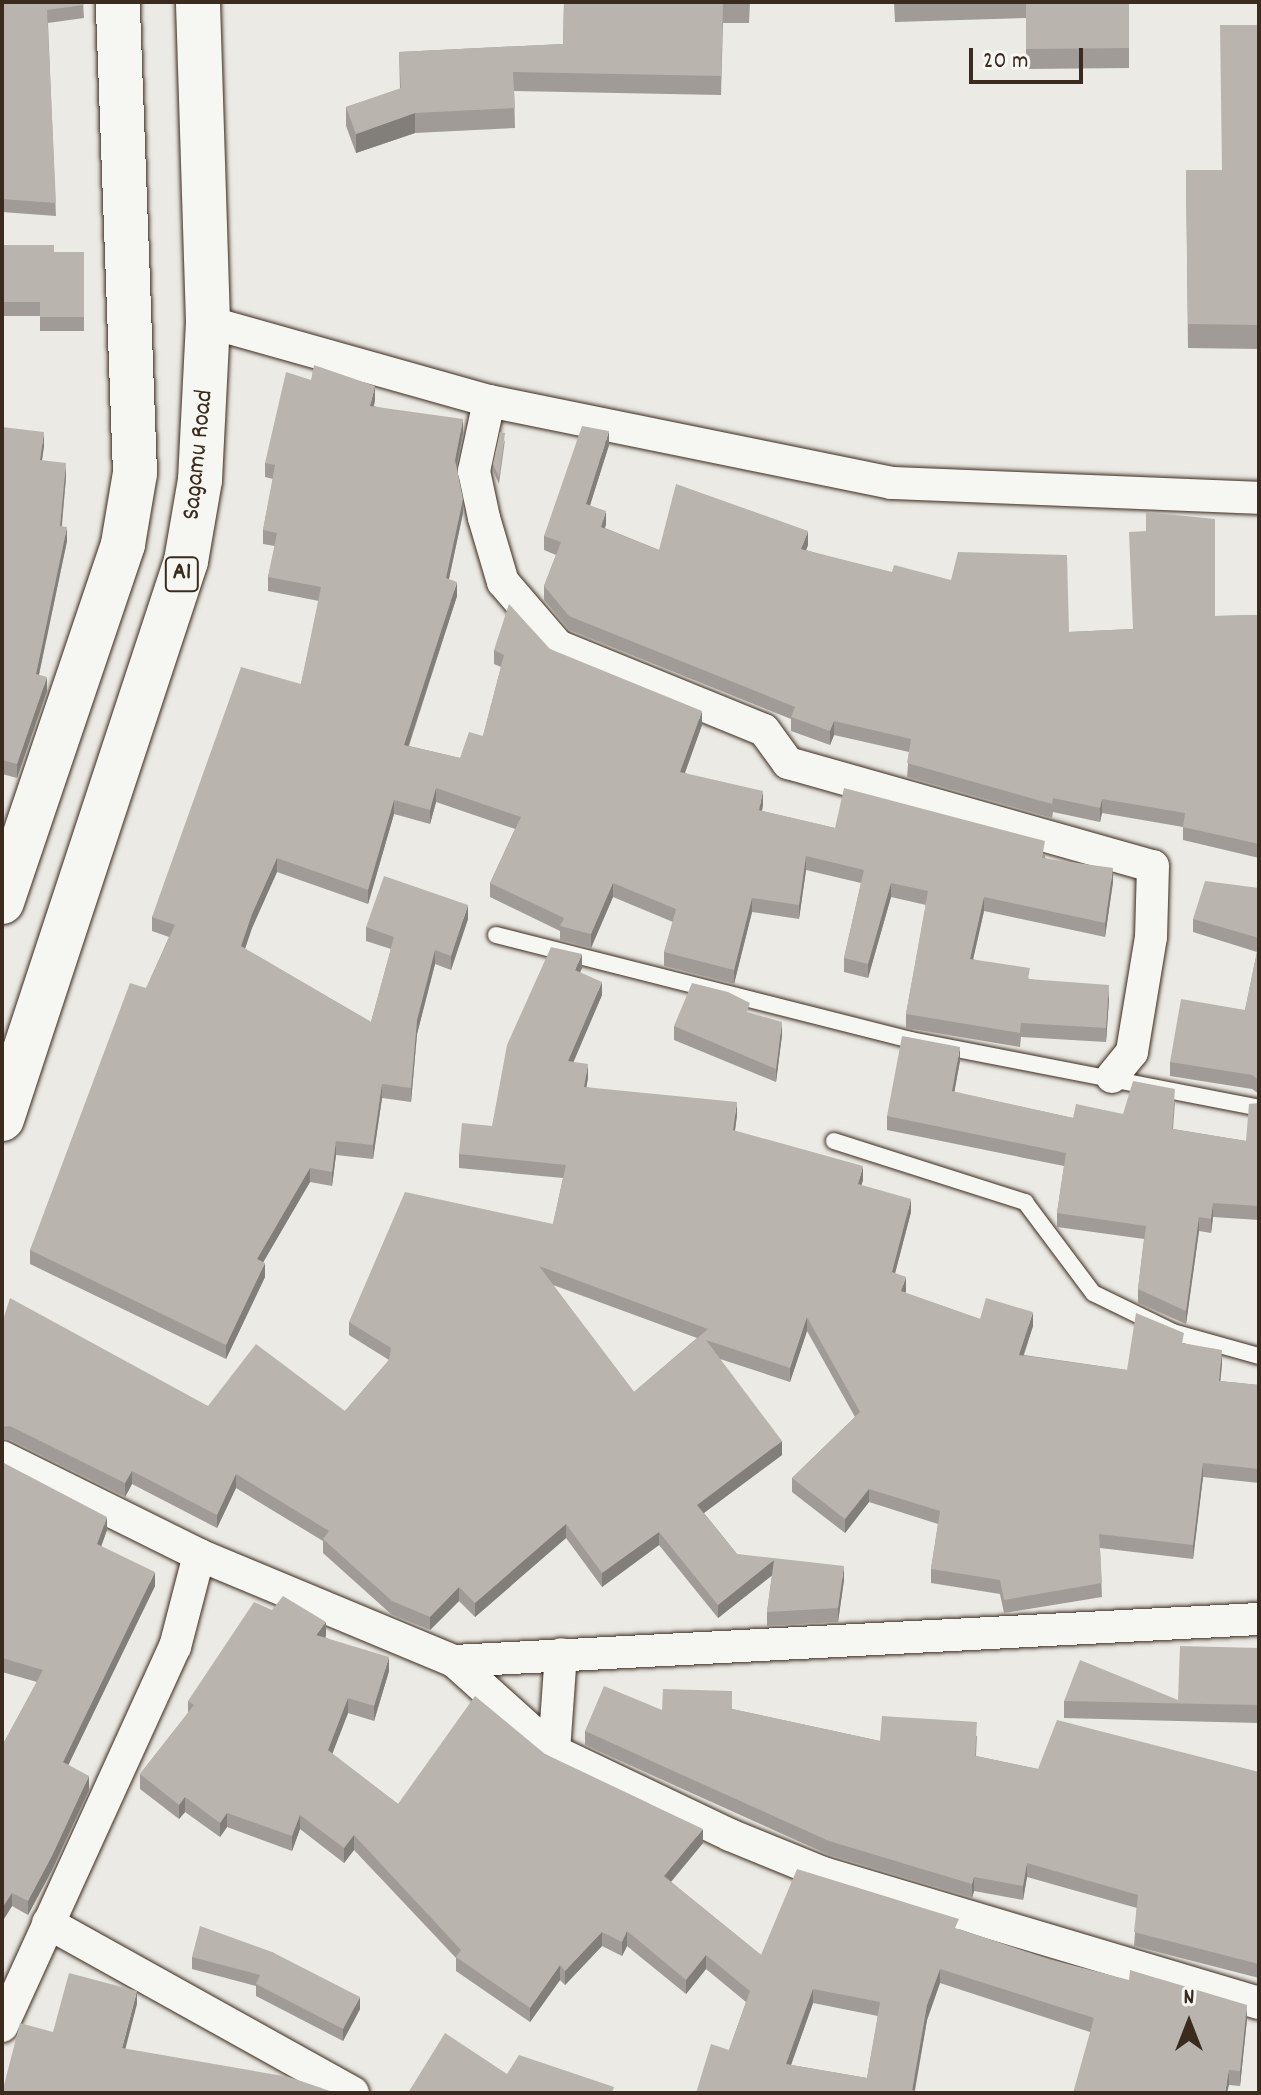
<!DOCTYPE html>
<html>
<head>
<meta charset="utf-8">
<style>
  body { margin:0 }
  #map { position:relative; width:1261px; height:2095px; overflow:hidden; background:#ebeae5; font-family:Dekko,sans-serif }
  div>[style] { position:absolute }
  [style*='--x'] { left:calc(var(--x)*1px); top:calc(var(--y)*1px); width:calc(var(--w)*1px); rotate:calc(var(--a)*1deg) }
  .roads { filter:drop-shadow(0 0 2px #3b2a1e) drop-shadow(0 0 2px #3b2a1e) }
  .lane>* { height:16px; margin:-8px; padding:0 8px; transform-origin:8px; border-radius:8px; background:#f6f6f2 }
  .street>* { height:32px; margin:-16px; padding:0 16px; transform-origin:16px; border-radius:16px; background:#f6f6f2 }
  .highway>* { height:44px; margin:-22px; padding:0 22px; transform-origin:22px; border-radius:22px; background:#f6f6f2 }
  .wall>* { inset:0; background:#a09b96 }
  .shaded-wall>* { inset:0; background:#827e7a }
  .building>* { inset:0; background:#bab4ae }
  span { translate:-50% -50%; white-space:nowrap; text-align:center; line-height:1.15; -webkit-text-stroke:6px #f6f6f2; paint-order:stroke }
  .shield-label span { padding:2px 6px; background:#f6f6f2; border:2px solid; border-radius:6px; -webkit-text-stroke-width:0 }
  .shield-label { font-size:24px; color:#3b2a1e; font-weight:700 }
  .street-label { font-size:26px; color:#3b2a1e }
  .frame { position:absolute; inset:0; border:4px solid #3b2a1e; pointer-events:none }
  .north { position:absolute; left:1149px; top:1983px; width:80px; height:80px; -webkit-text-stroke:6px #f6f6f2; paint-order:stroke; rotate:0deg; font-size:22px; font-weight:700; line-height:32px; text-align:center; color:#3b2a1e }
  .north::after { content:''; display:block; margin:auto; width:28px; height:36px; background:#3b2a1e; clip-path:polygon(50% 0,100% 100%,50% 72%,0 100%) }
  .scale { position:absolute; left:969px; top:48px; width:114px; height:36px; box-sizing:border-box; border:4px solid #3b2a1e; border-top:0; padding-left:10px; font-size:24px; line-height:28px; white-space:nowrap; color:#3b2a1e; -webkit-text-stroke:6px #f6f6f2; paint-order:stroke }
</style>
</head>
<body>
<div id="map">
  <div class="roads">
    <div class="lane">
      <div style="--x:496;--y:935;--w:427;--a:14.2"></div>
      <div style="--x:910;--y:1040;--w:356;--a:11"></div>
      <div style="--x:834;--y:1141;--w:201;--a:17.7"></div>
      <div style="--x:1025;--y:1202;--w:114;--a:53.2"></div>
      <div style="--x:1093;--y:1293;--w:89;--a:26"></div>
      <div style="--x:1173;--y:1332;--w:89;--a:15.6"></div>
    </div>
    <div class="street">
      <div style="--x:208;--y:322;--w:292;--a:15.7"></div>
      <div style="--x:489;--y:401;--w:410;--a:11.5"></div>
      <div style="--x:891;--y:483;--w:368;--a:2.3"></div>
      <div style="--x:489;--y:401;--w:72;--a:102.1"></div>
      <div style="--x:474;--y:471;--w:48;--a:78"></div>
      <div style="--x:484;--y:518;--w:67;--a:73.5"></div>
      <div style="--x:503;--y:582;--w:84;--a:49.3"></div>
      <div style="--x:558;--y:646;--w:222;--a:22.2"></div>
      <div style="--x:764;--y:730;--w:41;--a:54"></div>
      <div style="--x:788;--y:763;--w:379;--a:15.8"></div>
      <div style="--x:1153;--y:866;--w:71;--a:91.6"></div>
      <div style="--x:1151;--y:937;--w:117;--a:99.4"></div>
      <div style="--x:1132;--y:1052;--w:32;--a:129"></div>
      <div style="--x:2;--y:1457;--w:220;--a:26.4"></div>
      <div style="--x:199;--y:1555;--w:276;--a:22.6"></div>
      <div style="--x:454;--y:1661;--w:806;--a:-2.99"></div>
      <div style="--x:454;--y:1661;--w:135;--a:42"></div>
      <div style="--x:554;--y:1751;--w:195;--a:25.5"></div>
      <div style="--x:730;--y:1835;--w:100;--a:22.2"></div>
      <div style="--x:823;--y:1873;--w:455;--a:16.6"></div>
      <div style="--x:554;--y:1751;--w:97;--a:-85.9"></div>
      <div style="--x:48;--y:1923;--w:349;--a:29.1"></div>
      <div style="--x:2;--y:2026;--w:417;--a:-65.5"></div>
      <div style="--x:175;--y:1647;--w:95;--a:-75.4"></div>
    </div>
    <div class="highway">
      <div style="--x:2;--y:902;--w:378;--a:-71.3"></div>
      <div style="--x:123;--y:544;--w:72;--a:-80.4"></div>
      <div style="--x:135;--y:473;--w:471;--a:-92.1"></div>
      <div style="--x:2;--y:1119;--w:588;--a:-71.75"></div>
      <div style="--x:186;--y:561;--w:82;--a:-80.2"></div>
      <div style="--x:200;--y:480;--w:158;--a:-87.1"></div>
      <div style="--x:208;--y:322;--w:320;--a:-91.8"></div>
    </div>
  </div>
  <div class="wall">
    <div style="clip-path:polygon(2px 2px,83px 2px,84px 18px,48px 23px,56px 216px,2px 212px)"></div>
    <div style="clip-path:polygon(564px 2px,750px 2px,749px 23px,723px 23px,721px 95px,514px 91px,515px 128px,415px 133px,356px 153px,346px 126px,346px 107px,400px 89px,399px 52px,563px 44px)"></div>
    <div style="clip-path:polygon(894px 2px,1129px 2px,1129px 68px,1026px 69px,1026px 18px,895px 22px)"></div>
    <div style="clip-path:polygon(1259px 25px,1259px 349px,1188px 348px,1186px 170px,1222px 170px)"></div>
    <div style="clip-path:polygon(2px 245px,54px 252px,84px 252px,84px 331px,40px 331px,40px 316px,2px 316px)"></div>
    <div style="clip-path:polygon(375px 400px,374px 406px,463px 433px,457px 467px,463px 513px,449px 579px,457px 596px,409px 746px,460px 758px,483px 736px,501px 667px,494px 664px,494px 650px,550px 649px,702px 725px,685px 773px,763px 805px,762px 811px,835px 828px,1045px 855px,1045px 858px,1113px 882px,1105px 937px,984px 911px,973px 959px,1030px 979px,1109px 999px,1106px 1042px,1021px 1037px,1020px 1047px,906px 1028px,906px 1014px,926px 905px,891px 897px,868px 978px,844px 972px,844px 958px,861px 883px,806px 870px,799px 919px,752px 912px,734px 984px,664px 966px,664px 952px,673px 922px,613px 897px,591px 948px,560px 940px,560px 931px,490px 897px,490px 883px,515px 829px,436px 802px,430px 824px,394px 814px,368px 904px,277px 872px,252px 928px,245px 949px,371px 1022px,391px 949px,366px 941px,366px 927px,468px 919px,451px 970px,435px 964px,417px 1034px,411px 1102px,382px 1098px,373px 1159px,336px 1155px,332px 1186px,310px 1182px,263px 1262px,265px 1277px,226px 1359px,30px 1264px,30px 1250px,169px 937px,152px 931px,152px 917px,301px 684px,319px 601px,268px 591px,268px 577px,275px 546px,263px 544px,263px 530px,273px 479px,265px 477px,265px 463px)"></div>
    <div style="clip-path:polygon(2px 427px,44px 446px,42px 460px,66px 477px,62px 526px,67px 541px,39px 675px,47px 691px,17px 778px,2px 774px)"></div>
    <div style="clip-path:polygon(505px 440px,499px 484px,493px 471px,493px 464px)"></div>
    <div style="clip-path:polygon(609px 445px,590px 505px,606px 524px,605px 528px,659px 550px,808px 545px,806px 550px,1069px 632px,1132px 629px,1215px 616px,1259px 615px,1259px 858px,1183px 840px,1183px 827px,1102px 813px,1100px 822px,1053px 812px,1052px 818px,907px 777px,909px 752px,834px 735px,830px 745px,791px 731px,791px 719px,569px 630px,544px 600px,544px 586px,556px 555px,544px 550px,544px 536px)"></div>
    <div style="clip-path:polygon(1259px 888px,1259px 1094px,1252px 1089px,1170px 1076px,1170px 1062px,1245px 1010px,1257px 952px,1193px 932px,1193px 919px)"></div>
    <div style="clip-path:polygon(evenodd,582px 968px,580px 972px,602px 995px,573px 1062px,588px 1078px,586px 1087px,737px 1115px,735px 1131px,863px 1180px,861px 1185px,911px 1212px,895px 1273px,906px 1291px,905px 1293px,980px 1319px,1033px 1326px,1024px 1355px,1127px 1370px,1184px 1343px,1222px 1364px,1220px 1381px,1259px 1385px,1259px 1483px,1203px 1477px,1193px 1559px,1100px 1548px,1102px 1597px,1004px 1613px,1000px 1594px,931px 1583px,931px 1569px,938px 1524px,869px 1502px,845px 1533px,792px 1492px,792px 1478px,855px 1417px,807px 1331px,790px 1382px,720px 1359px,782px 1455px,704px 1513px,737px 1554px,844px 1580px,838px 1622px,767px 1626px,767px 1612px,772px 1575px,718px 1618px,659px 1545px,602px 1587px,566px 1538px,475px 1617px,459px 1601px,430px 1630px,392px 1615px,323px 1553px,323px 1541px,236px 1488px,217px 1528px,132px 1484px,125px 1497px,10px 1440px,2px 1440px,2px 1323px,208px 1406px,345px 1411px,389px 1360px,349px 1335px,349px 1322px,553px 1224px,563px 1178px,459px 1168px,459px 1154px,492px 1126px,582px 968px,553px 1285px,697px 1338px,634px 1392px,553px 1285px)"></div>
    <div style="clip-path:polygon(750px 1013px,782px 1035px,776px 1082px,674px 1040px,674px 1026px)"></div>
    <div style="clip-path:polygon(960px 1061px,954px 1092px,1073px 1118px,1123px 1114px,1175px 1103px,1173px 1129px,1246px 1141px,1259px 1103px,1259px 1220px,1213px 1217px,1211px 1233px,1199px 1231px,1186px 1324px,1138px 1303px,1138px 1289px,1144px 1239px,1057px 1227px,1057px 1213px,1064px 1166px,887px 1130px,887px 1116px)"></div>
    <div style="clip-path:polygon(2px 1462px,107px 1530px,101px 1546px,155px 1586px,68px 1765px,89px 1790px,52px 1870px,28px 1915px,12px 1906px,2px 1922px,2px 1746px,37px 1682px,2px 1672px)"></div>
    <div style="clip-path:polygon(evenodd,326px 1636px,325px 1637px,389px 1671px,374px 1721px,348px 1713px,332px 1754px,398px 1804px,545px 1754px,703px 1843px,671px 1882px,761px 1955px,959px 1929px,1048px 1959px,1247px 2019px,1240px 2086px,1229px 2085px,1090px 2032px,940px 1983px,927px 2020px,915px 2091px,696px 2093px,729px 2050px,746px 2002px,706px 1969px,686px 1994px,627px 1946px,622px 1956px,602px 1946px,565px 1985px,560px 1980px,530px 2022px,456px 1971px,456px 1958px,354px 1850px,344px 1863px,300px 1829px,292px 1851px,227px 1827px,220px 1837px,185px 1812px,179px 1819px,140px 1789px,140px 1774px,188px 1713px,188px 1701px,326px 1636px,813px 2003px,878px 2016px,867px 2078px,791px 2065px,813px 2003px)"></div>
    <div style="clip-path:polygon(1259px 1648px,1259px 1723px,1064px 1718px,1064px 1701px,1178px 1700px)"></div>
    <div style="clip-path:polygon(732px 1709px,880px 1741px,977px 1736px,976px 1756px,1038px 1769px,1259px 1772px,1259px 1978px,1134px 1946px,1137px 1908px,1027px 1877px,1023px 1900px,974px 1891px,972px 1898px,829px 1855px,585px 1745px,585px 1731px,662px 1710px)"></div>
    <div style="clip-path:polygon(272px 1952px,360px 2009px,343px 2041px,256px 1996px,256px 1986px,192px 1969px,192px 1957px)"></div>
  </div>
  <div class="shaded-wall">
    <div style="clip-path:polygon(415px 113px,415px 133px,356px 153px,356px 134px)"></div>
    <div style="clip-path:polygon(375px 386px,375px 400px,370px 420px,370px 406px)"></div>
    <div style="clip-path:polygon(463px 419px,463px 433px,455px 474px,455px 460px)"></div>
    <div style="clip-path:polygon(609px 431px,609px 445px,586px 518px,586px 504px)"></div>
    <div style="clip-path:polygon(44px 432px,44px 446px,40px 474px,40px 460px)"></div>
    <div style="clip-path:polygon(66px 463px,66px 477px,60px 540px,60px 526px)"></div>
    <div style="clip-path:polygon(463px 499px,463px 513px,446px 592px,446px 578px)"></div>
    <div style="clip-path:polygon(606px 511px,606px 524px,601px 540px,601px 527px)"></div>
    <div style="clip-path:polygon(67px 527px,67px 541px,36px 688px,36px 674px)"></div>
    <div style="clip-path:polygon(808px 531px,808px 545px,801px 563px,801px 549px)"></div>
    <div style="clip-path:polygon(457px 582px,457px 596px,404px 759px,404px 745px)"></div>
    <div style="clip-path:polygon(47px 677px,47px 691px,17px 778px,17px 764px)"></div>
    <div style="clip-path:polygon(702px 711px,702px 725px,680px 786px,680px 772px)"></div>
    <div style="clip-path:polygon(834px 721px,834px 735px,830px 745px,830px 731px)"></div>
    <div style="clip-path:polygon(436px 788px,436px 802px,430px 824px,430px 810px)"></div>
    <div style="clip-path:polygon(763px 791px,763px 805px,759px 824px,759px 810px)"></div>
    <div style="clip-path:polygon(1102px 799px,1102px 813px,1100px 822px,1100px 808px)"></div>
    <div style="clip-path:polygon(394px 800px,394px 814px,368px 904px,368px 890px)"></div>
    <div style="clip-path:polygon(806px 856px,806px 870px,799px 919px,799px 905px)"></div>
    <div style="clip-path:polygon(277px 858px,277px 872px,252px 928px,241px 960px,241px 946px,252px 914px)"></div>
    <div style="clip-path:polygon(1113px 868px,1113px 882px,1105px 937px,1105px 923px)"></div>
    <div style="clip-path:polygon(613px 883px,613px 897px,591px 948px,591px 934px)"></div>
    <div style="clip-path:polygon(891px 883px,891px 897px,868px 978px,868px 964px)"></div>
    <div style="clip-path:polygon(984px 897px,984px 911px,970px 973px,970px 959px)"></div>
    <div style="clip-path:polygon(752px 898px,752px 912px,734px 984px,734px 970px)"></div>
    <div style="clip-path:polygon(468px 905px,468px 919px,451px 970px,451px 956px)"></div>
    <div style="clip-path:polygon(435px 950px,435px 964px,417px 1034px,411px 1102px,411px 1088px,417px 1020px)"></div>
    <div style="clip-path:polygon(582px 954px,582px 968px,575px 983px,575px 970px)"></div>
    <div style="clip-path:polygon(602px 982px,602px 995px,568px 1075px,568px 1061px)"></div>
    <div style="clip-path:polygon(1109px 985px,1109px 999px,1106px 1042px,1106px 1028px)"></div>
    <div style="clip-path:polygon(782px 1022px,782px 1035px,776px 1082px,776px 1069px)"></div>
    <div style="clip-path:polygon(960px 1047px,960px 1061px,952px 1105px,952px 1091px)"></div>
    <div style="clip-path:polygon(588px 1064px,588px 1078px,584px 1101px,584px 1087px)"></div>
    <div style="clip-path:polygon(382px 1084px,382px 1098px,373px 1159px,373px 1145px)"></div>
    <div style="clip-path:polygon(737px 1102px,737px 1115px,733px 1144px,733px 1130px)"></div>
    <div style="clip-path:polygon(336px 1141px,336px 1155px,332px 1186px,332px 1172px)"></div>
    <div style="clip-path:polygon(863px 1166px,863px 1180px,858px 1198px,858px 1184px)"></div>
    <div style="clip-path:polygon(310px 1168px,310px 1182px,257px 1273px,257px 1259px)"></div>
    <div style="clip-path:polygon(911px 1199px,911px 1212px,892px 1285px,892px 1272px)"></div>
    <div style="clip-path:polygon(1213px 1203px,1213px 1217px,1211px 1233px,1211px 1219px)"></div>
    <div style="clip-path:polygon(1199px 1217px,1199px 1231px,1186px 1324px,1186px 1311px)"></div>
    <div style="clip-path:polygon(265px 1263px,265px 1277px,226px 1359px,226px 1345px)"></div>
    <div style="clip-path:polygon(906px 1277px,906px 1291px,901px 1305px,901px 1291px)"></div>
    <div style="clip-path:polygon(1033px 1312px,1033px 1326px,1019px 1368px,1019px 1355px)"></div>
    <div style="clip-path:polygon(807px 1317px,807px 1331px,790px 1382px,790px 1368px)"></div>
    <div style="clip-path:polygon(1222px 1350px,1222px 1364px,1219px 1395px,1219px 1381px)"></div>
    <div style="clip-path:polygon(782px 1441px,782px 1455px,697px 1518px,697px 1505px)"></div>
    <div style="clip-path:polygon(1203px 1463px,1203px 1477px,1193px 1559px,1193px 1545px)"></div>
    <div style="clip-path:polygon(132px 1471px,132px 1484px,125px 1497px,125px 1483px)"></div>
    <div style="clip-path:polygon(236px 1474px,236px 1488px,217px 1528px,217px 1515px)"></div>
    <div style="clip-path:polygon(869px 1489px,869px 1502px,845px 1533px,845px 1519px)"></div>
    <div style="clip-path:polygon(107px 1517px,107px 1530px,97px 1558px,97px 1544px)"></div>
    <div style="clip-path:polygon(566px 1524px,566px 1538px,475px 1617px,475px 1603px)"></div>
    <div style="clip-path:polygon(659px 1532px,659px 1545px,602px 1587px,602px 1573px)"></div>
    <div style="clip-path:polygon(774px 1560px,774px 1574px,718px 1618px,718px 1605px)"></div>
    <div style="clip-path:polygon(844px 1566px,844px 1580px,838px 1622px,838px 1608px)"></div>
    <div style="clip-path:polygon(155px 1572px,155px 1586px,63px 1776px,63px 1762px)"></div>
    <div style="clip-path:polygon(459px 1587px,459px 1601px,430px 1630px,430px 1617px)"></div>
    <div style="clip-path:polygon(326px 1622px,326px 1636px,316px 1649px,316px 1635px)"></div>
    <div style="clip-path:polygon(389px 1657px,389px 1671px,374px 1721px,374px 1706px)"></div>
    <div style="clip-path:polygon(348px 1698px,348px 1713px,328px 1765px,328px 1750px)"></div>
    <div style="clip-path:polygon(89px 1776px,89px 1790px,52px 1870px,28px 1915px,28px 1901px)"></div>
    <div style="clip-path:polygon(185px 1797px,185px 1812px,179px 1819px,179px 1805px)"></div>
    <div style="clip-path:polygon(227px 1813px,227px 1827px,220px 1837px,220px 1823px)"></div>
    <div style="clip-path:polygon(300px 1815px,300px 1829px,292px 1851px,292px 1836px)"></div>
    <div style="clip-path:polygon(703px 1829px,703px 1843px,664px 1890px,664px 1876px)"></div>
    <div style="clip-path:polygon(354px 1835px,354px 1850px,344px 1863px,344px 1848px)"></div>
    <div style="clip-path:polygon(1027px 1863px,1027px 1877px,1023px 1900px,1023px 1886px)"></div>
    <div style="clip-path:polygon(974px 1877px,974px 1891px,972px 1898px,972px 1884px)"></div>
    <div style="clip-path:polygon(12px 1893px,12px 1906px,2px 1922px,2px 1908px)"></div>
    <div style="clip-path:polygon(627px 1931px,627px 1946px,622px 1956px,622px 1942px)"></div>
    <div style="clip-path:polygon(602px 1932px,602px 1946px,565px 1985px,565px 1971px)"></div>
    <div style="clip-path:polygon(706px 1955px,706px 1969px,686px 1994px,686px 1980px)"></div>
    <div style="clip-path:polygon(560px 1965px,560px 1980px,530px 2022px,530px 2008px)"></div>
    <div style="clip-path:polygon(940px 1969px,940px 1983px,927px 2020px,914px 2093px,912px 2093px,927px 2005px)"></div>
    <div style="clip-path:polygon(813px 1989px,813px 2003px,786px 2079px,786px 2064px)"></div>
    <div style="clip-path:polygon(137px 1991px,137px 2004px,122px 2062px,122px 2048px)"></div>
    <div style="clip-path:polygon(360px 1997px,360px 2009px,343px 2041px,343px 2029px)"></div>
    <div style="clip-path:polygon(1247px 2005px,1247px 2019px,1240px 2086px,1240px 2071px)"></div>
    <div style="clip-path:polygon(1229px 2070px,1229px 2085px,1227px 2093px,1225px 2093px)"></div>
  </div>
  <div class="building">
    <div style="clip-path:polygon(2px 2px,83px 2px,84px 5px,47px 10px,56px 203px,2px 199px)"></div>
    <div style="clip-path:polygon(564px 2px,749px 2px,749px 4px,723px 3px,721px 76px,513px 72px,515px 108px,415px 113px,356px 134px,346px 107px,401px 88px,399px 52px,563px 44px)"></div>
    <div style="clip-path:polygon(1026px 2px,1129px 2px,1129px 48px,1026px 49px)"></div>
    <div style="clip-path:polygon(1220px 25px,1259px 25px,1259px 325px,1188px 324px,1186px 170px,1222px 170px)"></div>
    <div style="clip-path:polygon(2px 245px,54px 245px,54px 252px,84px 252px,84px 317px,40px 317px,40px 302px,2px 302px)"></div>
    <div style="clip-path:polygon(314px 365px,375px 386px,370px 406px,463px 419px,455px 460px,463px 499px,446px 578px,457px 582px,404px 745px,460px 758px,469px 732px,483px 736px,504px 655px,494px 650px,509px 604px,550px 649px,702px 711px,680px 772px,763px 791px,759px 810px,835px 828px,844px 788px,1045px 841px,1042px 858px,1113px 868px,1105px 923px,984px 897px,970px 959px,1030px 968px,1028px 979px,1109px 985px,1106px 1028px,1021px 1023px,1020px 1033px,906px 1014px,928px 891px,891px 883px,868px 964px,844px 958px,864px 870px,806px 856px,799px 905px,752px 898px,734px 970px,664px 952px,676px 909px,613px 883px,591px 934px,560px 926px,564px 918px,490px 883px,521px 817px,436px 788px,430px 810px,394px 800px,368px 890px,277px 858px,252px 914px,241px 946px,371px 1022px,394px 937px,366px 927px,384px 876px,468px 905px,451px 956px,435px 950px,417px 1020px,411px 1088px,382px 1084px,373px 1145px,336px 1141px,332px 1172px,310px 1168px,257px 1259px,265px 1263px,226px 1345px,30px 1250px,130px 983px,146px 988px,175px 925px,152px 917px,241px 667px,301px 684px,321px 587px,268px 577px,277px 533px,263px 530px,275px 465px,265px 463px,286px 372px,311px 380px)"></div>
    <div style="clip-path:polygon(582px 426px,609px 431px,586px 504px,606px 511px,601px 527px,659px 550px,676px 484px,808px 531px,801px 549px,892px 572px,894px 565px,951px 580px,958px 552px,1067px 555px,1069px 632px,1133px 629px,1129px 532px,1146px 531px,1146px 512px,1215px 519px,1215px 616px,1259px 615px,1259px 844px,1183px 827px,1185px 813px,1102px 799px,1100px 808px,1053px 798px,1052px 804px,907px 763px,911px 739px,834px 721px,830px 731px,791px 717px,795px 707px,569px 616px,544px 586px,561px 542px,544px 536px)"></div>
    <div style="clip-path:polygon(2px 427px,44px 432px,40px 460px,66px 463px,60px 526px,67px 527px,36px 674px,47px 677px,17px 764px,2px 760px)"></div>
    <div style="clip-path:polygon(500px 432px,505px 433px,499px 477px,493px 464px)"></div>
    <div style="clip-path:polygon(1205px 881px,1259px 888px,1259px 938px,1193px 919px)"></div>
    <div style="clip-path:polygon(1259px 942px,1259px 1080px,1252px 1075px,1170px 1062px,1181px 999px,1245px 1010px)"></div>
    <div style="clip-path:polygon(evenodd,551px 947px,582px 954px,575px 970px,602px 982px,568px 1061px,588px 1064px,584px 1087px,737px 1102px,733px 1130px,863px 1166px,858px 1184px,911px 1199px,892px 1272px,906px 1277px,901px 1291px,980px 1319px,986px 1298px,1033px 1312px,1019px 1355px,1127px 1370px,1136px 1313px,1184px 1333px,1182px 1343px,1222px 1350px,1219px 1381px,1259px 1385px,1259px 1469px,1203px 1463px,1193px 1545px,1099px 1534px,1102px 1583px,1004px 1600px,1000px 1580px,931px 1569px,940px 1511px,869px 1489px,845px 1519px,792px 1478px,860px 1412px,807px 1317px,790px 1368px,706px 1340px,782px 1441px,697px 1505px,737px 1554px,844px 1566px,838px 1608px,767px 1612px,774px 1560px,718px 1605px,659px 1532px,602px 1573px,566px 1524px,475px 1603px,459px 1587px,430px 1617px,392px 1601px,323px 1539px,329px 1531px,236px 1474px,217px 1515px,132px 1471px,125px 1483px,10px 1426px,2px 1427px,2px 1323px,10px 1298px,208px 1406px,256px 1344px,345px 1411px,389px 1360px,391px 1348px,349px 1322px,405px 1192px,553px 1224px,566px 1165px,459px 1154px,462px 1123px,492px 1126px,507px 1045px,551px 947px,539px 1266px,708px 1329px,634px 1392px,539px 1266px)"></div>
    <div style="clip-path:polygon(692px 983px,728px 992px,750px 1003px,747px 1012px,782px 1022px,776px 1069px,674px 1026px)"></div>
    <div style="clip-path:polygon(902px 1036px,960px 1047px,952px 1091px,1073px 1118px,1076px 1104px,1123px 1114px,1133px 1081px,1175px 1089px,1172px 1129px,1246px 1141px,1249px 1104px,1259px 1103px,1259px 1206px,1213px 1203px,1211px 1219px,1199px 1217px,1186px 1311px,1138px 1289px,1146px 1226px,1057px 1213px,1066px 1153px,887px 1116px)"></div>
    <div style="clip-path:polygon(2px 1462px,107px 1517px,97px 1544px,155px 1572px,63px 1762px,89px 1776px,52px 1856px,28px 1901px,12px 1893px,2px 1908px,2px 1746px,43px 1670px,2px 1658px)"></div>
    <div style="clip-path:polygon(evenodd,283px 1596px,326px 1622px,316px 1635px,389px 1657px,374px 1706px,348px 1698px,328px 1750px,398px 1804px,475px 1696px,545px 1754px,703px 1829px,664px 1876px,761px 1955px,797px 1869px,959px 1919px,955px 1928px,1048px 1959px,1129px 1980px,1130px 1970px,1247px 2005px,1240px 2071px,1229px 2070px,1225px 2093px,1073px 2093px,1094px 2018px,940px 1969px,927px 2005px,912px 2090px,925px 2093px,696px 2093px,711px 2044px,729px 2050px,750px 1991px,706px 1955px,686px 1980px,627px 1931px,622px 1942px,602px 1932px,565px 1971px,560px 1965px,530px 2008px,456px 1957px,461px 1950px,354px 1835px,344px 1848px,300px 1815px,292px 1836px,227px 1813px,220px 1823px,185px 1797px,179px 1805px,140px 1774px,194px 1705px,188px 1701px,254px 1602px,272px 1610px,283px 1596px,813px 1989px,880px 2002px,867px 2078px,786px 2064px,813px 1989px)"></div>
    <div style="clip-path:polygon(1180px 1646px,1259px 1648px,1259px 1705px,1064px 1701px,1080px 1660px,1178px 1700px)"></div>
    <div style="clip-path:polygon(604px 1686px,662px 1710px,663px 1689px,732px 1691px,732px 1709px,880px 1741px,882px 1716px,977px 1722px,975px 1756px,1038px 1769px,1057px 1720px,1259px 1772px,1259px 1964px,1134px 1932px,1138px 1895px,1027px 1863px,1023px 1886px,974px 1877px,972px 1884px,829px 1841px,585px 1731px)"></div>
    <div style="clip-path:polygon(200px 1926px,272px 1952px,360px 1997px,343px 2029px,256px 1984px,260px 1975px,192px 1957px)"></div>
    <div style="clip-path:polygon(69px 1973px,137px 1991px,122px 2048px,289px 2077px,336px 2093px,2px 2093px,20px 2023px,53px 2032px)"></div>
    <div style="clip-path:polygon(445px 2033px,507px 2074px,519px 2055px,614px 2087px,612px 2093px,408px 2093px)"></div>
  </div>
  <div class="shield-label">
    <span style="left:182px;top:574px">A1</span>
  </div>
  <div class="street-label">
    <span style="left:199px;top:455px;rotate:-84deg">Sagamu Road</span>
  </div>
  <div class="frame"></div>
  <div class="north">N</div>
  <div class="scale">20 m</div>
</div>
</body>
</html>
